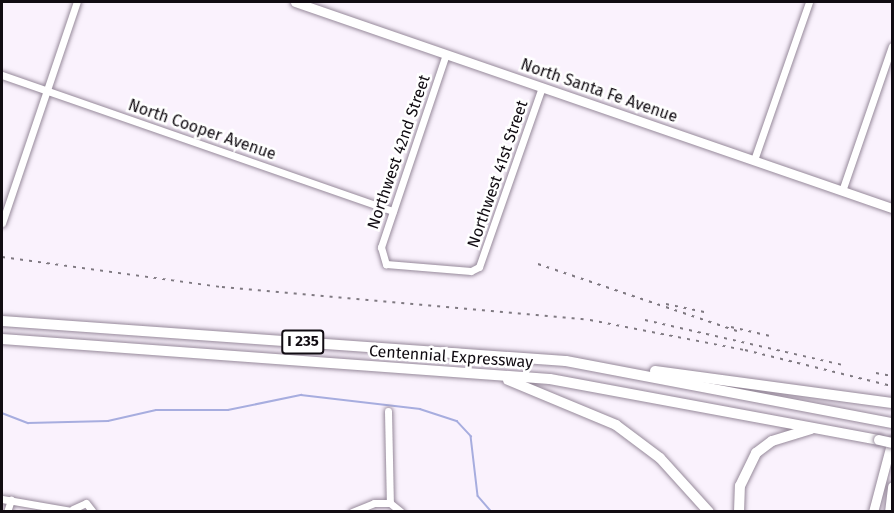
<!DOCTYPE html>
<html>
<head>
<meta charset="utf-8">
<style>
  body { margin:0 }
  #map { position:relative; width:894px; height:513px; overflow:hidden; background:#faf2fd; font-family:"Fira Sans",sans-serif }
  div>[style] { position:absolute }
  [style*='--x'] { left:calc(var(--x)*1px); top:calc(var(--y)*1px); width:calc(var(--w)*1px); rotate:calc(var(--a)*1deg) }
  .stream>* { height:1.5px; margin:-0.75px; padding:0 0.75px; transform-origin:0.75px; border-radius:0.75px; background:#a7addf }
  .roads { filter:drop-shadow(0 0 2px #96899a) drop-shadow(0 0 2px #96899a) }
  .minor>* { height:7px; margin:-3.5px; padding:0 3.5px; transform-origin:3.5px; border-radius:3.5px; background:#fff }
  .major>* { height:9px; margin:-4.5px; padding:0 4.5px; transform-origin:4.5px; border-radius:4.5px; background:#fff }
  .highway>* { height:10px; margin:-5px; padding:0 5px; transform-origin:5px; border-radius:5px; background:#fff }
  .rail>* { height:1.5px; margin-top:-0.75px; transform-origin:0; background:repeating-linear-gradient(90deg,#7f7981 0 3px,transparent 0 9px) }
  .bridges { filter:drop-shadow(0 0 2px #96899a) drop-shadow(0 0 2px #96899a) }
  .highway-bridge>* { height:10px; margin:-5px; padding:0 5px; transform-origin:5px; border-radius:5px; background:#fff }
  span { translate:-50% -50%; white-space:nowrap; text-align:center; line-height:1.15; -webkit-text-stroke:5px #fff; paint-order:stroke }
  .shield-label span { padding:2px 4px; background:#fff; border:2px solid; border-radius:4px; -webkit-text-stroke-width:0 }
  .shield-label { font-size:15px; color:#110c12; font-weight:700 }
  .street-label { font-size:16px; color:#110c12 }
  .frame { position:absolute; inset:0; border:3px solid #110c12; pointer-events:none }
</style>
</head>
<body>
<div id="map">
  <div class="stream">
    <div style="--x:2;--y:413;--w:28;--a:21"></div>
    <div style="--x:28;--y:423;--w:80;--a:-1.4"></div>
    <div style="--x:108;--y:421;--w:49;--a:-12.9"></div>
    <div style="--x:156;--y:410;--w:72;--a:0"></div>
    <div style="--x:228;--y:410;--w:75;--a:-11.6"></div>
    <div style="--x:301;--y:395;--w:120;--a:6.7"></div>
    <div style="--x:420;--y:409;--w:39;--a:18"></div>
    <div style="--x:457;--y:421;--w:21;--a:47"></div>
    <div style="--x:471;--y:436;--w:60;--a:83.3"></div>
    <div style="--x:478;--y:496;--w:21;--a:49"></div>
  </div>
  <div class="roads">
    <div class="minor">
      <div style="--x:446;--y:54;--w:204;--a:108.6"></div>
      <div style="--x:381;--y:247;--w:18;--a:74"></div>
      <div style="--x:386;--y:264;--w:85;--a:4.7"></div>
      <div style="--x:471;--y:271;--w:9;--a:-27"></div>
      <div style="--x:479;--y:267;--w:191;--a:-70.7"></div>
      <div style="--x:2;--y:75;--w:414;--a:19.2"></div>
      <div style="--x:754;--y:160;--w:167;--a:-70.8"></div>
      <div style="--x:842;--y:191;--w:153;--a:-71"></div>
      <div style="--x:2;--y:223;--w:233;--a:-71.3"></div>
      <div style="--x:388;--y:411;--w:92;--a:88.8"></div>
      <div style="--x:2;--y:499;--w:76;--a:9.8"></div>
      <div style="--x:73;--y:509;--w:14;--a:-25"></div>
      <div style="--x:86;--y:503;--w:11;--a:52"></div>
      <div style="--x:7;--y:512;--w:13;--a:-72"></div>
      <div style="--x:352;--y:512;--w:24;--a:-22"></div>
      <div style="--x:374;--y:503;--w:16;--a:0"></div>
      <div style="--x:390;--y:503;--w:14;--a:39"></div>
    </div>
    <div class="major">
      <div style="--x:295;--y:2;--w:632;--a:19.04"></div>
      <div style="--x:873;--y:512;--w:74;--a:-75.2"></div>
      <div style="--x:889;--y:512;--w:26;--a:-83"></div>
    </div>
    <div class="highway">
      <div style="--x:2;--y:321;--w:565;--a:4.06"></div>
      <div style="--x:566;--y:361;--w:332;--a:10.8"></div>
      <div style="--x:2;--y:339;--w:549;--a:4.17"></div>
      <div style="--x:550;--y:379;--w:335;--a:10.5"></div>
      <div style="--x:655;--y:371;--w:239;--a:7.7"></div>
      <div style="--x:508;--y:380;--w:117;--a:22.6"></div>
      <div style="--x:616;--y:425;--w:55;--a:36.9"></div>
      <div style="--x:660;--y:458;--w:73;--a:47.8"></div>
      <div style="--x:739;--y:512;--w:26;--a:-88"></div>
      <div style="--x:740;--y:486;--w:37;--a:-64"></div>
      <div style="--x:756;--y:453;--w:20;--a:-37"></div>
      <div style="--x:772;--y:441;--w:41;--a:-17.1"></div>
    </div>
  </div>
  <div class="rail">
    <div style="--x:2;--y:257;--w:222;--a:7.8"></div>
    <div style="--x:222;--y:287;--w:369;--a:5.1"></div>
    <div style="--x:590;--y:320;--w:158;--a:11"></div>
    <div style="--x:745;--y:350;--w:151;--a:13.8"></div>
    <div style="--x:538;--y:264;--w:210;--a:18.6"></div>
    <div style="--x:666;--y:304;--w:44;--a:11.8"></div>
    <div style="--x:645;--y:320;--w:207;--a:12.8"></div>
    <div style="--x:731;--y:327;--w:39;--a:13"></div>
    <div style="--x:876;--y:373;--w:16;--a:11"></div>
  </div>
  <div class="bridges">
    <div class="highway-bridge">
      <div style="--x:879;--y:440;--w:13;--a:13"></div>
    </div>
  </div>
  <div class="shield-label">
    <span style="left:303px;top:342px">I 235</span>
  </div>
  <div class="street-label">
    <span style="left:599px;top:91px;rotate:19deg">North Santa Fe Avenue</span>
    <span style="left:202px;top:130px;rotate:19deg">North Cooper Avenue</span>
    <span style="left:399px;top:152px;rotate:-71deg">Northwest 42nd Street</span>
    <span style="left:498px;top:174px;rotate:-71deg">Northwest 41st Street</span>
    <span style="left:451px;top:357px;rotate:4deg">Centennial Expressway</span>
  </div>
  <div class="frame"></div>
</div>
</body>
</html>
